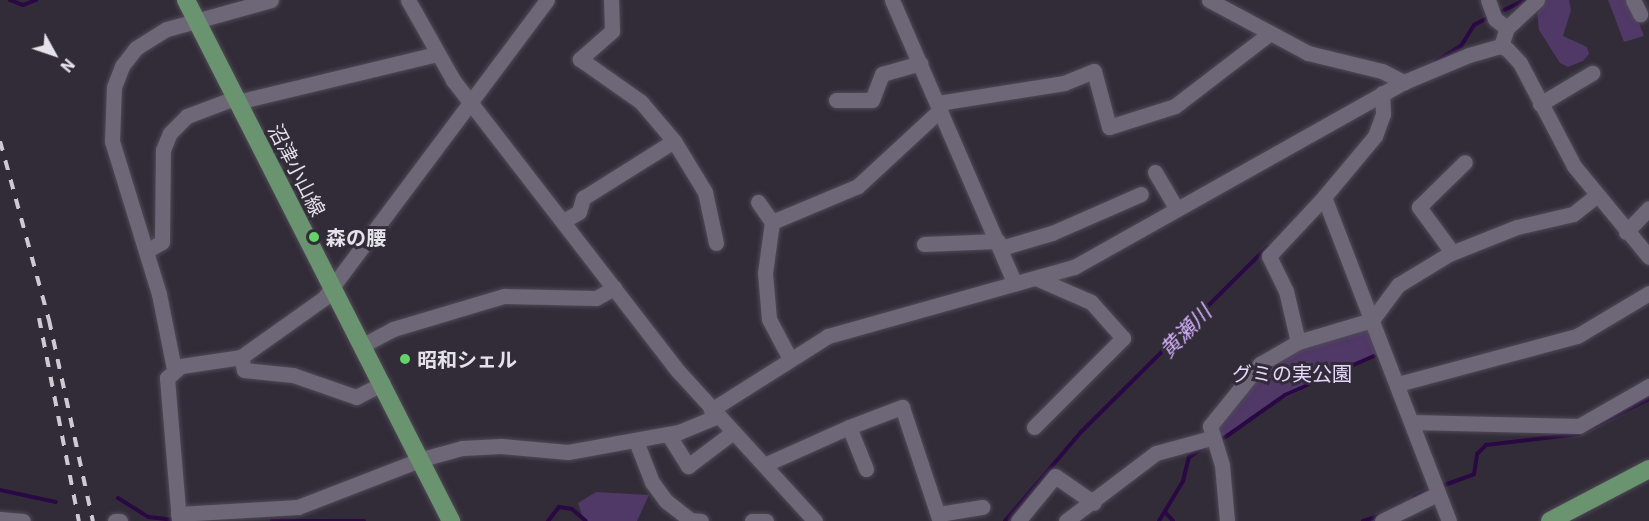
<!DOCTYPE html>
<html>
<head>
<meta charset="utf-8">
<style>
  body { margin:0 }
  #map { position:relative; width:1649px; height:521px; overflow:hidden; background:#322c39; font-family:"IBM Plex Sans","Noto Sans JP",sans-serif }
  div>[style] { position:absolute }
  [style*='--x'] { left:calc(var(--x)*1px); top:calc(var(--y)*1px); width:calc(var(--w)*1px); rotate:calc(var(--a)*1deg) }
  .green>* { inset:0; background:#503867 }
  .stream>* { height:4px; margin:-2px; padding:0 2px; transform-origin:2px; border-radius:2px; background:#2a0843 }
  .roads { filter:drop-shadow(0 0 2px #4f4a55) drop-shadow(0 0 2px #4f4a55) }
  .minor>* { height:15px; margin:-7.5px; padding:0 7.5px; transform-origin:7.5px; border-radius:7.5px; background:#6e6777 }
  .major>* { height:18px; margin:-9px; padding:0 9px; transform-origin:9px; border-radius:9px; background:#6a946f }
  .rail>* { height:4px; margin-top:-2px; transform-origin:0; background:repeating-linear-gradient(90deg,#cec9d3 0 10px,transparent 0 20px) }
  .dots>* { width:16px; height:16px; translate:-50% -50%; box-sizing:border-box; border:3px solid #322c39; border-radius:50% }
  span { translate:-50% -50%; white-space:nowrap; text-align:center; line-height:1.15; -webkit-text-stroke:6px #322c39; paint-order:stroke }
  .street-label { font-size:20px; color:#e6e2eb }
  .poi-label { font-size:20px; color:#e6e2eb; font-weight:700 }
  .left { translate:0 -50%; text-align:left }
  .park-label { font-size:20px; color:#e6d6fb }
  .water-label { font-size:21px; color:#d6b3fc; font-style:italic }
  .north { position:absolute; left:24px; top:24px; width:60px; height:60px; -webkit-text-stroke:4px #322c39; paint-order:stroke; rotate:130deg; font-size:16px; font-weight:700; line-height:24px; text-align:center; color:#e6e2eb }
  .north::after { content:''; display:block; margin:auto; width:21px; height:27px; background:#e6e2eb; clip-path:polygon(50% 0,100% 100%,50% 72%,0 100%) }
</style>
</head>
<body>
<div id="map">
  <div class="green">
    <div style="clip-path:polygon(1545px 0,1569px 0,1571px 10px,1563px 36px,1587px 47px,1589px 54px,1583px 61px,1568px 67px,1560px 63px,1539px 30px,1537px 12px)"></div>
    <div style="clip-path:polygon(1608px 0,1630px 0,1644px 36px,1624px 42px)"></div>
    <div style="clip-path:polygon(1369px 325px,1378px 355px,1263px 408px,1220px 439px,1217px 424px,1278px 355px)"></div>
    <div style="clip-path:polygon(596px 492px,649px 495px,637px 521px,584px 521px,578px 503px)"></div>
  </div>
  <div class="stream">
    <div style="--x:10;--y:0;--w:14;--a:21"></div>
    <div style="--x:23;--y:5;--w:14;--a:-21"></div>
    <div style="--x:1496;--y:14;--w:32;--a:-26"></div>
    <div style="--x:1436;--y:61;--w:29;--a:-31"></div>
    <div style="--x:1461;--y:46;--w:25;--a:-58"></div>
    <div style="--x:1474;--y:25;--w:17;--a:-28"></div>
    <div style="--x:1224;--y:438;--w:75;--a:-35.2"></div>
    <div style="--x:1285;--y:395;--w:97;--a:-23.7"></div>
    <div style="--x:1439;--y:487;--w:37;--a:-20"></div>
    <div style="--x:1474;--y:474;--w:20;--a:-81"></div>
    <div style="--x:1477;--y:454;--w:13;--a:-45"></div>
    <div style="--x:1486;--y:445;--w:93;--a:-6.8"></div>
    <div style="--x:1578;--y:434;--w:79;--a:-26.2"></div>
    <div style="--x:0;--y:490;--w:57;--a:12.1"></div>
    <div style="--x:1414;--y:497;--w:20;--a:-24"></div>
    <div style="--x:118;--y:498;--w:36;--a:32"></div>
    <div style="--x:149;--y:517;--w:25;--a:7"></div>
    <div style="--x:1165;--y:512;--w:12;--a:48"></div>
    <div style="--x:272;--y:521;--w:92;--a:0"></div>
    <div style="--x:548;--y:521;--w:18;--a:-52"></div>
    <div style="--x:559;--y:507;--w:13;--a:9"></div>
    <div style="--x:572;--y:509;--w:18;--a:41"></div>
    <div style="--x:1005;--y:521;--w:118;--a:-49.5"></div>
    <div style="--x:1082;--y:431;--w:261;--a:-44.8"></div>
    <div style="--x:1159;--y:521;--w:47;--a:-59"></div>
    <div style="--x:1183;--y:481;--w:25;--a:-76"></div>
    <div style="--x:1189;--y:457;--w:17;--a:-33"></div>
    <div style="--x:1363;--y:521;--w:17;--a:-17"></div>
  </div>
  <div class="roads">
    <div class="minor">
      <div style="--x:408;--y:0;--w:92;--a:60.6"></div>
      <div style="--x:453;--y:80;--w:368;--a:52.3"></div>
      <div style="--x:678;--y:371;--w:203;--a:47.6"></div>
      <div style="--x:611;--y:0;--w:31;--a:88"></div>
      <div style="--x:612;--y:31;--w:43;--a:138.8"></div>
      <div style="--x:580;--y:59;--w:75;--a:35.2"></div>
      <div style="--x:641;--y:102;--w:51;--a:49.8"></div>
      <div style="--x:674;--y:141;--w:60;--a:58.7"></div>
      <div style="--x:705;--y:192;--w:52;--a:77.8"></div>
      <div style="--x:892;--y:0;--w:309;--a:66.6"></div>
      <div style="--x:1209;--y:0;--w:112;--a:28.2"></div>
      <div style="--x:1308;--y:53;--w:76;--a:13.7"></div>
      <div style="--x:1382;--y:71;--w:25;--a:27"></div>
      <div style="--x:1404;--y:82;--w:70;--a:-22.6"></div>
      <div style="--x:1469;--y:55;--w:33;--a:-16"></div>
      <div style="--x:1501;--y:46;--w:7;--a:27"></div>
      <div style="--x:1507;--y:49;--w:19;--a:47"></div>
      <div style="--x:1520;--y:63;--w:116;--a:62.3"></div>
      <div style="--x:1574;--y:166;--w:118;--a:50.5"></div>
      <div style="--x:1488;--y:0;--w:20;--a:70"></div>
      <div style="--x:1495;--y:19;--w:15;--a:37"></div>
      <div style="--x:1633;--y:0;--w:16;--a:63"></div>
      <div style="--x:1501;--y:46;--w:19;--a:-72"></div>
      <div style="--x:1507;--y:28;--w:41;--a:-43"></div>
      <div style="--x:1382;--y:93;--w:21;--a:87"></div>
      <div style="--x:1383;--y:114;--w:23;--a:110"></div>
      <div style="--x:1375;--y:136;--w:80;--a:129.9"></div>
      <div style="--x:1324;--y:197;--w:347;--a:68.9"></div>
      <div style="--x:836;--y:100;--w:36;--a:0"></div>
      <div style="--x:872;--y:100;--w:28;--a:-69"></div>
      <div style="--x:882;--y:74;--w:40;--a:-16"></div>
      <div style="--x:237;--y:102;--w:206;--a:-13.5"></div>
      <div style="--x:938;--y:103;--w:128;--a:-9"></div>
      <div style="--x:1064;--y:83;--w:32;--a:-22"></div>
      <div style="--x:1094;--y:71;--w:58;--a:75"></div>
      <div style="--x:1109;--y:127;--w:69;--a:-17.7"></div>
      <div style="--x:1175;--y:106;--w:118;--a:-37.5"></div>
      <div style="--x:1540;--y:104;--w:61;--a:-30.8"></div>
      <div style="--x:1155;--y:172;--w:42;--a:59.7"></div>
      <div style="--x:758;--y:202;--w:24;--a:55"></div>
      <div style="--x:563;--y:221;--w:18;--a:-29"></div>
      <div style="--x:579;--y:212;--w:15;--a:-74"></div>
      <div style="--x:583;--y:198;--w:107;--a:-32.1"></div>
      <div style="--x:1626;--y:232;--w:33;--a:-46"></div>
      <div style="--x:924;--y:244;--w:74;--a:-2.3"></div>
      <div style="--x:1001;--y:248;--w:53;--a:-16.4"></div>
      <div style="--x:1052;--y:233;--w:97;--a:-23.7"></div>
      <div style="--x:146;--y:251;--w:18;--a:-29"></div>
      <div style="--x:162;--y:242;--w:92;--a:-89.4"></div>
      <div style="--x:163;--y:150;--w:18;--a:-68"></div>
      <div style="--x:170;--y:133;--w:24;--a:-45"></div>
      <div style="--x:187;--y:116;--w:51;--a:-20.6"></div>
      <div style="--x:1452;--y:252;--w:56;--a:-126.3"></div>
      <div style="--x:1419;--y:207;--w:64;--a:-44.4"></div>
      <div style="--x:1298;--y:342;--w:52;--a:-103.2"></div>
      <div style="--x:1286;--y:291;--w:39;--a:-116"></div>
      <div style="--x:1269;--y:256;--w:81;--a:-47"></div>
      <div style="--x:363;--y:345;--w:34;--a:-28"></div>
      <div style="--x:393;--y:329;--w:116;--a:-16.6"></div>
      <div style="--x:504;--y:296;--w:92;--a:1.2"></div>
      <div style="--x:596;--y:298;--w:21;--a:-29"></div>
      <div style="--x:241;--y:357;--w:13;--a:77"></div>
      <div style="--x:244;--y:370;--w:49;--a:5.8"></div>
      <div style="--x:293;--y:375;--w:67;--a:19.2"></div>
      <div style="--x:356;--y:397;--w:30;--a:-27"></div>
      <div style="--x:789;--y:357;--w:43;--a:-117.8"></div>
      <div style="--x:769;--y:319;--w:46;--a:-95"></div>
      <div style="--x:765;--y:273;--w:51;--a:-82.2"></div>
      <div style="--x:772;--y:222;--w:93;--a:-22.7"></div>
      <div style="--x:858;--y:186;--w:112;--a:-42.8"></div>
      <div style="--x:174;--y:369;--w:76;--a:-101.3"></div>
      <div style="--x:159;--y:294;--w:160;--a:-107.1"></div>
      <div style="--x:112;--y:141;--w:54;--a:-87.9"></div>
      <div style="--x:114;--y:87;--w:22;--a:-69"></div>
      <div style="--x:122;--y:66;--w:23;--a:-52"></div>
      <div style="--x:136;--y:48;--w:36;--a:-32"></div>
      <div style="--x:167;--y:29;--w:108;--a:-15.6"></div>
      <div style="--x:1398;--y:384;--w:185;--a:-15"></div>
      <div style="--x:1577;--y:336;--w:84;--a:-30.8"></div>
      <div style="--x:711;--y:410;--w:138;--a:-32.3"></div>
      <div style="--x:828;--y:336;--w:255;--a:-15.7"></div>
      <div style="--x:1074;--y:267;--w:378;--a:-29.3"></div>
      <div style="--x:1411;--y:422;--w:168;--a:1.4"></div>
      <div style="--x:1579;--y:426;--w:81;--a:-29.7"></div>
      <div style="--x:1034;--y:427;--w:126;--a:-45"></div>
      <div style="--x:1123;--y:338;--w:48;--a:-131.6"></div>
      <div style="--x:1091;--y:302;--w:58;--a:-156.5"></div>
      <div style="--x:668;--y:434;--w:38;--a:58"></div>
      <div style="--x:688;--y:466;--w:56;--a:-37.1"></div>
      <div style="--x:636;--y:441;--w:44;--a:68.7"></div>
      <div style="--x:652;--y:482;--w:24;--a:54"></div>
      <div style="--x:666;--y:501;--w:31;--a:38"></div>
      <div style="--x:690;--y:520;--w:11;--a:5"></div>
      <div style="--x:764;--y:465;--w:93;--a:-24.1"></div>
      <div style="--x:866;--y:469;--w:45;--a:-112"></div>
      <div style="--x:849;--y:427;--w:57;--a:-20.7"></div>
      <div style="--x:902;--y:407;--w:120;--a:71.6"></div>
      <div style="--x:178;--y:514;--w:120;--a:-3.3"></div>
      <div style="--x:298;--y:507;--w:133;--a:-21.2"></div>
      <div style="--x:422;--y:459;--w:41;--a:-15.4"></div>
      <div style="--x:462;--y:448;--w:39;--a:-3"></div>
      <div style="--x:501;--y:446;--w:67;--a:5.1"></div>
      <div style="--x:568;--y:452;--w:113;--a:-10.2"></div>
      <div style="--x:679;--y:432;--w:42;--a:-22.3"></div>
      <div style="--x:939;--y:514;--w:44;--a:-9.2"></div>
      <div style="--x:0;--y:519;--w:23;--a:5"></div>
      <div style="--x:115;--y:521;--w:5;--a:0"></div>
      <div style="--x:179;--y:521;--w:144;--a:-94.8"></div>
      <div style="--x:167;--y:378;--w:18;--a:-41"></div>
      <div style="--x:181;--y:366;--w:61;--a:-8.5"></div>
      <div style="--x:241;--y:357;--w:102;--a:-35.4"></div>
      <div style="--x:324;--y:298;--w:372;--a:-53.2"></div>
      <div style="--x:752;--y:521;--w:14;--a:0"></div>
      <div style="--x:1018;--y:521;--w:58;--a:-50.6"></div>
      <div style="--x:1055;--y:476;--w:47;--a:34.7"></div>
      <div style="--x:1066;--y:521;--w:113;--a:-37.1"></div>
      <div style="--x:1156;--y:453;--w:57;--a:-15.3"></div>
      <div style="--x:1227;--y:521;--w:56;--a:-95.1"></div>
      <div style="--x:1222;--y:465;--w:41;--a:-107.1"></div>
      <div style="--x:1210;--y:426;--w:80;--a:-51.1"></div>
      <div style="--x:1260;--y:364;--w:44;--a:-30.1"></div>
      <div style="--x:1298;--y:342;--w:77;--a:-16.6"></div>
      <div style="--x:1372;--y:320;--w:44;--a:-53.4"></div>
      <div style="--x:1398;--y:285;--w:60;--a:-31.3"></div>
      <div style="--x:1449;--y:254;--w:73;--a:-21.7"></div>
      <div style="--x:1517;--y:227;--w:57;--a:-13.1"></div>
      <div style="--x:1573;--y:214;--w:28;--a:-38"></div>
      <div style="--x:1382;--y:521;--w:61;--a:-26.1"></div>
    </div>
    <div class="major">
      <div style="--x:186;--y:0;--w:585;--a:63.04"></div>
      <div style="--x:1550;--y:521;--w:112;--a:-27.7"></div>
    </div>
  </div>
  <div class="rail">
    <div style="--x:0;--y:141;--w:186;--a:74.7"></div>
    <div style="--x:49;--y:320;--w:206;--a:77.7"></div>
    <div style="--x:39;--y:318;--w:207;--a:78.9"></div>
  </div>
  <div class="dots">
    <div style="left:314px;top:237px;background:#63d468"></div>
    <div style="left:405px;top:359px;background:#63d468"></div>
  </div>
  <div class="street-label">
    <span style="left:297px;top:170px;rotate:63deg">沼津小山線</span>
  </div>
  <div class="poi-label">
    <span class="left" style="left:326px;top:237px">森の腰</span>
    <span class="left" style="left:417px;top:359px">昭和シェル</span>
  </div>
  <div class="park-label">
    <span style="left:1292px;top:373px">グミの実公園</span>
  </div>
  <div class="water-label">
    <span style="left:1185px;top:331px;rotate:-46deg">黄瀬川</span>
  </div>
  <div class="north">N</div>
</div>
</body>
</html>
